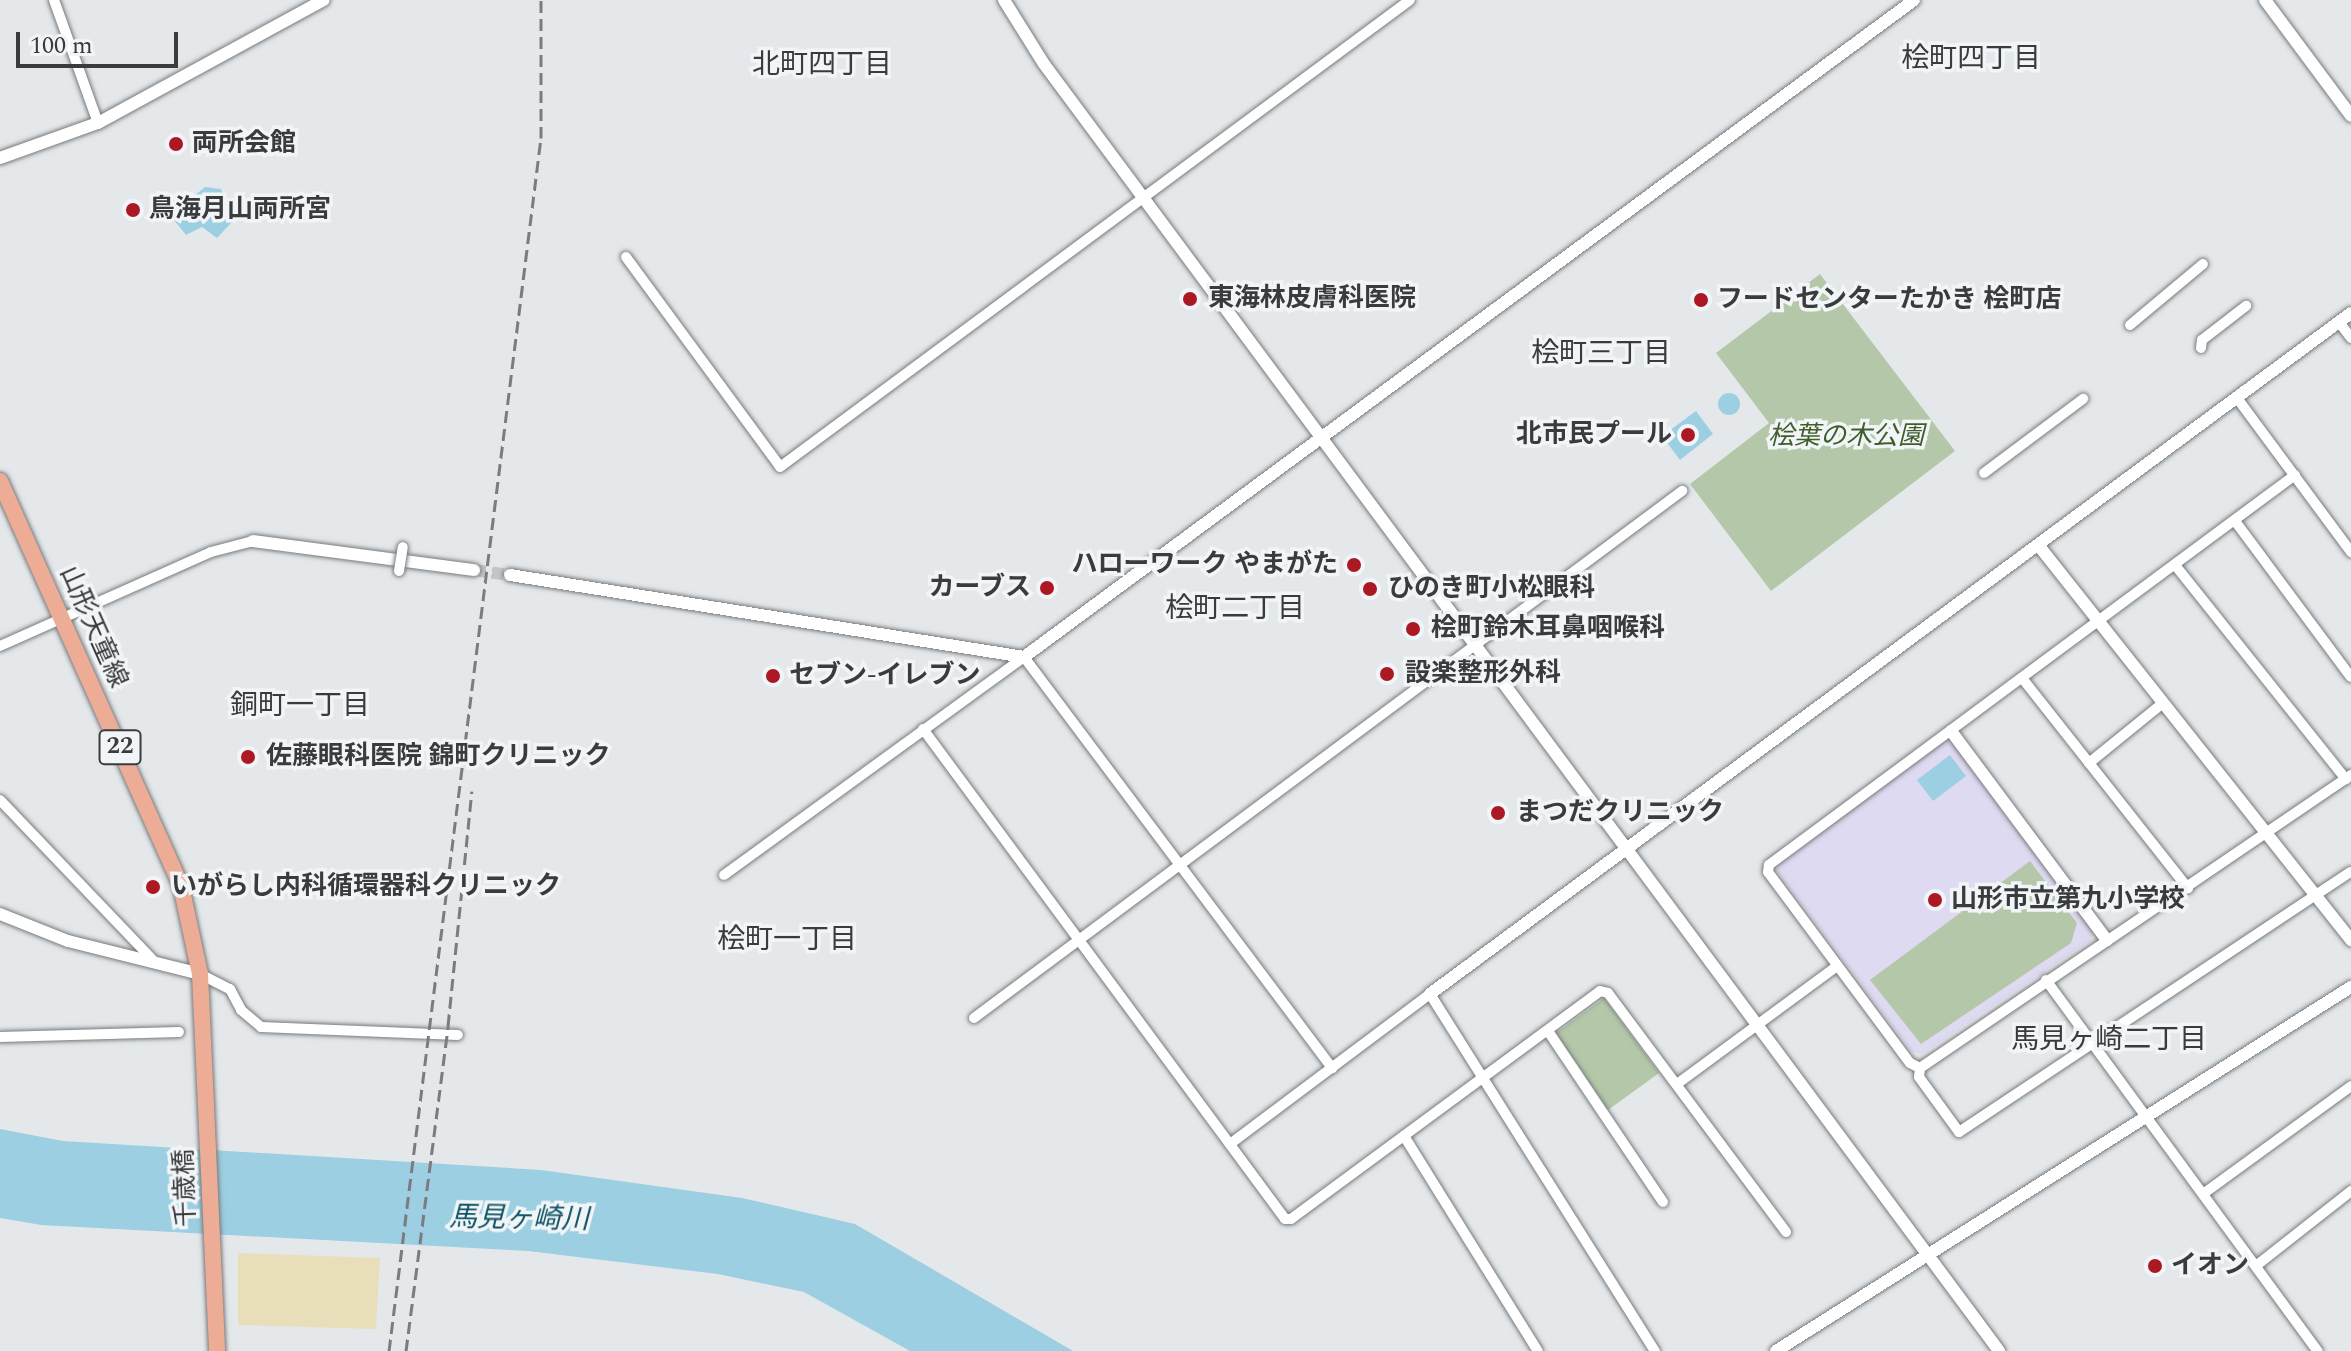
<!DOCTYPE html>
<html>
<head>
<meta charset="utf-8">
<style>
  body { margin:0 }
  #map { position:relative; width:2351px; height:1351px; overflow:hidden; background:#e4e8eb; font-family:Spectral,"Noto Sans JP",serif }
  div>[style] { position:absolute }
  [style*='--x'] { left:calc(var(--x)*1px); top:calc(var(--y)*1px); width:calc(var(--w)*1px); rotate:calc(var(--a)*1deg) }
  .education>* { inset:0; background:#dddaf1 }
  .green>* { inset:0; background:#b4c8a9 }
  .sand>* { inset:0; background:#e8deb9 }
  .water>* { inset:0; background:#9ccfe1 }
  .round { border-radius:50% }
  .tertiary-tunnel>* { height:12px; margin-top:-6px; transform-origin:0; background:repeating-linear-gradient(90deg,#c2c5c8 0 12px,transparent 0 18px) }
  .roads { filter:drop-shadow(0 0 2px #787b7d) drop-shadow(0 0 2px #787b7d) }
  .minor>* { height:10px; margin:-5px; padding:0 5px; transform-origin:5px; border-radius:5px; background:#fff }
  .tertiary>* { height:12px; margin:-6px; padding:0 6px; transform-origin:6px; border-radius:6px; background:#fff }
  .primary>* { height:16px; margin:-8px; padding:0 8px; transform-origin:8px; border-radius:8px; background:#ecac96 }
  .rail>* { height:3px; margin-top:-1.5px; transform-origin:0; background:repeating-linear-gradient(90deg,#7a7c7e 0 12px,transparent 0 18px) }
  .bridges { filter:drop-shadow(0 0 2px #787b7d) drop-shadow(0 0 2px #787b7d) }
  .minor-bridge>* { height:10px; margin:-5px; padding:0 5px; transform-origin:5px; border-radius:5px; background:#fff }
  .dots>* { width:22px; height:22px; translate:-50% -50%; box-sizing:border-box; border:4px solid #f1f5f8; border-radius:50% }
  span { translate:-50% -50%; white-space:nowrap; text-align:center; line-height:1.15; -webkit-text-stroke:7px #f1f5f8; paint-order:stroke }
  .shield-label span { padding:2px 6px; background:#f1f5f8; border:2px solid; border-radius:6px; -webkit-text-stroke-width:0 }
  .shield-label { font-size:24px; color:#3a3b3c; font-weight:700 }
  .poi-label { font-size:26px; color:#3a3b3c; font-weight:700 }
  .left { translate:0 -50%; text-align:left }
  .right { translate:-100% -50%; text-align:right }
  .park-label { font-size:26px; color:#3f5f2a; font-style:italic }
  .street-label { font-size:26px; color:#3a3b3c }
  .neighbourhood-label { font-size:28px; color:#3a3b3c }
  .water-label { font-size:28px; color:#0f5466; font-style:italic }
  .scale { position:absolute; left:16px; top:32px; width:162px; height:36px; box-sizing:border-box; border:4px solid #3a3b3c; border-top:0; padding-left:10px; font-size:24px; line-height:28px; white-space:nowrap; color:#3a3b3c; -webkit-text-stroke:6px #f1f5f8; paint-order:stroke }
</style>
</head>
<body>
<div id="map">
  <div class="education">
    <div style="clip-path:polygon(1942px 742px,1952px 743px,2093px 928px,2090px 941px,1922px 1054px,1912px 1052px,1777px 871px,1779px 862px)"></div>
  </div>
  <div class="green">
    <div style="clip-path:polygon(1820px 274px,1955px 451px,1771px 591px,1690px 484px,1769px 423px,1716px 353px)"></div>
    <div style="clip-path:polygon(2030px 861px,2077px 923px,2071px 943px,1921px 1044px,1870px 980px)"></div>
    <div style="clip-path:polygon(1604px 998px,1659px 1073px,1608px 1110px,1556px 1033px)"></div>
  </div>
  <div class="sand">
    <div style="clip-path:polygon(238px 1253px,380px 1258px,376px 1329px,238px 1325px)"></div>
  </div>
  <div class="water">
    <div style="clip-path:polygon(205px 187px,221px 189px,231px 212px,232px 222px,217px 238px,202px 227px,186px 235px,170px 215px,160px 213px,157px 203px,171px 193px,185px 218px,194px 218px,199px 213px,194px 196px)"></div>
    <div class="round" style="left:1718px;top:393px;width:22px;height:22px"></div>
    <div style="clip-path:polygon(1696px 411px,1713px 434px,1680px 460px,1662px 436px)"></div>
    <div style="clip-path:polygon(1950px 755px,1966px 776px,1933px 801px,1917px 780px)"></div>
    <div style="clip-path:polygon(0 1129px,63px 1141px,541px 1170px,742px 1198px,855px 1224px,1073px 1351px,910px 1351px,804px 1292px,718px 1274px,528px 1251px,41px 1225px,0 1218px)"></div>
  </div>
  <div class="tertiary-tunnel">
    <div style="--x:474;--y:570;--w:36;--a:8"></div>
  </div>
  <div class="roads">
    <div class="minor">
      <div style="--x:54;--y:0;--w:131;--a:70.3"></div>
      <div style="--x:626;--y:257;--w:260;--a:53.7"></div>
      <div style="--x:780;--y:467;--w:784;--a:-36.55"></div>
      <div style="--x:2339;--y:322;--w:20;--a:53"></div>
      <div style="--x:2130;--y:325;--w:95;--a:-39.9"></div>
      <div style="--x:2201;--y:348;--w:8;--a:-83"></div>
      <div style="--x:2202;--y:340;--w:56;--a:-37.7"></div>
      <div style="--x:2237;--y:398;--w:192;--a:53.5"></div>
      <div style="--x:1984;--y:473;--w:124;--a:-36.8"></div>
      <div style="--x:2295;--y:475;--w:655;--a:143.45"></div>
      <div style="--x:1769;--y:865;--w:7;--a:98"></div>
      <div style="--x:1768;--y:872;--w:238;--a:53.4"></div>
      <div style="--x:1910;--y:1063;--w:11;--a:27"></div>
      <div style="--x:1920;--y:1068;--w:521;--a:-34.21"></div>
      <div style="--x:2235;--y:521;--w:194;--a:53.4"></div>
      <div style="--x:2175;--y:565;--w:274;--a:51.4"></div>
      <div style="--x:0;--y:646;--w:231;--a:-24"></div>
      <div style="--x:211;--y:552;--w:43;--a:-14.7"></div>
      <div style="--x:2022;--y:678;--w:268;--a:51.7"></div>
      <div style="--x:923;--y:729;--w:609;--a:53.54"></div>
      <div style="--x:1285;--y:1219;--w:6;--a:0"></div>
      <div style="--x:1291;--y:1219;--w:384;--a:-36.4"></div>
      <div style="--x:1600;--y:991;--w:8;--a:14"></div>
      <div style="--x:1608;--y:993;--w:298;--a:53.3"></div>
      <div style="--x:2089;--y:763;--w:95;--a:-39"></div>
      <div style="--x:0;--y:800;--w:226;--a:46.3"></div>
      <div style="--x:724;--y:875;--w:371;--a:-36"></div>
      <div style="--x:1024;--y:657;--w:514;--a:53.15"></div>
      <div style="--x:200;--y:974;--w:34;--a:27"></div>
      <div style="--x:230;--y:989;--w:24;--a:62"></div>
      <div style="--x:241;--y:1010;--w:26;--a:40"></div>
      <div style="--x:261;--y:1027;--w:197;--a:2.3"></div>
      <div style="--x:2046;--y:980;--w:460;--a:53.8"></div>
      <div style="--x:974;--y:1018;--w:883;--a:-36.66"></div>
      <div style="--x:1548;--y:1031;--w:206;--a:56.1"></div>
      <div style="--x:0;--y:1037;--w:179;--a:-1.6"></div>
      <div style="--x:1920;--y:1068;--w:9;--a:96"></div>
      <div style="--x:1919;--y:1077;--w:68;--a:54"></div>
      <div style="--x:1959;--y:1132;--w:470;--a:-33.6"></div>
      <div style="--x:1677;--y:1084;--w:199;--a:-36.4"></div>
      <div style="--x:1404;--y:1136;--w:253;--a:58.1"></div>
      <div style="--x:1230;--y:1144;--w:250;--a:-36.9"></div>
      <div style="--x:1430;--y:994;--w:422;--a:57.8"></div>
      <div style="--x:2203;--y:1194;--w:183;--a:-36.1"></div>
      <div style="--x:2257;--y:1265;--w:120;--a:-38.2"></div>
    </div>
    <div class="tertiary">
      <div style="--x:1004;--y:0;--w:75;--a:58"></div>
      <div style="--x:1044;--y:64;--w:1603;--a:53.42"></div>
      <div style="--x:2265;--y:0;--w:144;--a:53.4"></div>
      <div style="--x:0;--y:158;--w:104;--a:-19.7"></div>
      <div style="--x:98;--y:123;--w:257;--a:-28.6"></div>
      <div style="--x:253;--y:541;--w:223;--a:7.5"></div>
      <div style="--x:2039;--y:546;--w:503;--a:51.63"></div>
      <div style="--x:510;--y:575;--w:520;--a:9.06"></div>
      <div style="--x:1024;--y:657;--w:1106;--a:-36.43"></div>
      <div style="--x:1951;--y:731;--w:261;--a:53.3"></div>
      <div style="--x:0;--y:914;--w:73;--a:21.7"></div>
      <div style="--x:68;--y:941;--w:136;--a:14"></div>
      <div style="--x:1430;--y:994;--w:1145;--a:-36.48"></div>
      <div style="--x:1776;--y:1351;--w:681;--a:-32.34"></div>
    </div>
    <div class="primary">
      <div style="--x:0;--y:481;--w:444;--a:65.9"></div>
      <div style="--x:181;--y:886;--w:90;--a:77.8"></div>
      <div style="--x:200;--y:974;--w:377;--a:87.4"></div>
    </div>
  </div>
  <div class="rail">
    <div style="--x:389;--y:1351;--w:1222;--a:-82.86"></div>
    <div style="--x:541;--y:138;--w:138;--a:-90"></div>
    <div style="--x:406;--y:1351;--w:328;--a:-82.6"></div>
    <div style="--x:448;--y:1026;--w:236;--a:-84.2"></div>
  </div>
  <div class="bridges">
    <div class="minor-bridge">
      <div style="--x:399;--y:571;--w:24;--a:-81"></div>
    </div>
  </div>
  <div class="dots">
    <div style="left:176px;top:144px;background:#ac1823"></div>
    <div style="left:133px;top:210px;background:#ac1823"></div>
    <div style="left:1190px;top:299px;background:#ac1823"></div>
    <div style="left:1701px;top:300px;background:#ac1823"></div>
    <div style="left:1688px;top:435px;background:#ac1823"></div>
    <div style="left:1354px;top:565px;background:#ac1823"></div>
    <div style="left:1047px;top:588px;background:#ac1823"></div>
    <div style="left:1370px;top:589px;background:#ac1823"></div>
    <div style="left:1413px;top:629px;background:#ac1823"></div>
    <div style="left:1387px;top:674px;background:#ac1823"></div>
    <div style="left:773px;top:676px;background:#ac1823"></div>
    <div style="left:248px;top:757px;background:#ac1823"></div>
    <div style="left:1498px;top:813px;background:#ac1823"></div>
    <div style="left:153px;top:887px;background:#ac1823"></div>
    <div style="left:1935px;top:900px;background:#ac1823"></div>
    <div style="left:2155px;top:1266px;background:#ac1823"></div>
  </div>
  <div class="shield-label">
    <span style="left:120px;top:747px">22</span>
  </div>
  <div class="poi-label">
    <span class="left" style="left:192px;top:144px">両所会館</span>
    <span class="left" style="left:149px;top:210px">鳥海月山両所宮</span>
    <span class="left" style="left:1208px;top:299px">東海林皮膚科医院</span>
    <span class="left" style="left:1717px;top:300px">フードセンターたかき 桧町店</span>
    <span class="right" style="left:1672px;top:435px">北市民プール</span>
    <span class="right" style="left:1338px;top:565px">ハローワーク やまがた</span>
    <span class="right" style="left:1031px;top:588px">カーブス</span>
    <span class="left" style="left:1388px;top:589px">ひのき町小松眼科</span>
    <span class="left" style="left:1431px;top:629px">桧町鈴木耳鼻咽喉科</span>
    <span class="left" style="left:1405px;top:674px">設楽整形外科</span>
    <span class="left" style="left:789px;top:676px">セブン-イレブン</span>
    <span class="left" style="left:266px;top:757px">佐藤眼科医院 錦町クリニック</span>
    <span class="left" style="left:1516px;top:813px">まつだクリニック</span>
    <span class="left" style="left:171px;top:887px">いがらし内科循環器科クリニック</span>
    <span class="left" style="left:1951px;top:900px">山形市立第九小学校</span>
    <span class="left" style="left:2171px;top:1266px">イオン</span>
  </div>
  <div class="park-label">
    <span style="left:1846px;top:437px">桧葉の木公園</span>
  </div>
  <div class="street-label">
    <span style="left:93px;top:627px;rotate:66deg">山形天童線</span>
    <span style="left:186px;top:1188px;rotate:-92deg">千歳橋</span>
  </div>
  <div class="neighbourhood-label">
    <span style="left:1971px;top:59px">桧町四丁目</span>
    <span style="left:822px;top:65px">北町四丁目</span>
    <span style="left:1601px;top:354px">桧町三丁目</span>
    <span style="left:1235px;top:609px">桧町二丁目</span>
    <span style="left:300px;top:706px">銅町一丁目</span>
    <span style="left:787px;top:940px">桧町一丁目</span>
    <span style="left:2109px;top:1040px">馬見ヶ崎二丁目</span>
  </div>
  <div class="water-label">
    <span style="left:519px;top:1219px;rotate:1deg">馬見ヶ崎川</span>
  </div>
  <div class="scale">100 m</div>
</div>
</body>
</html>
